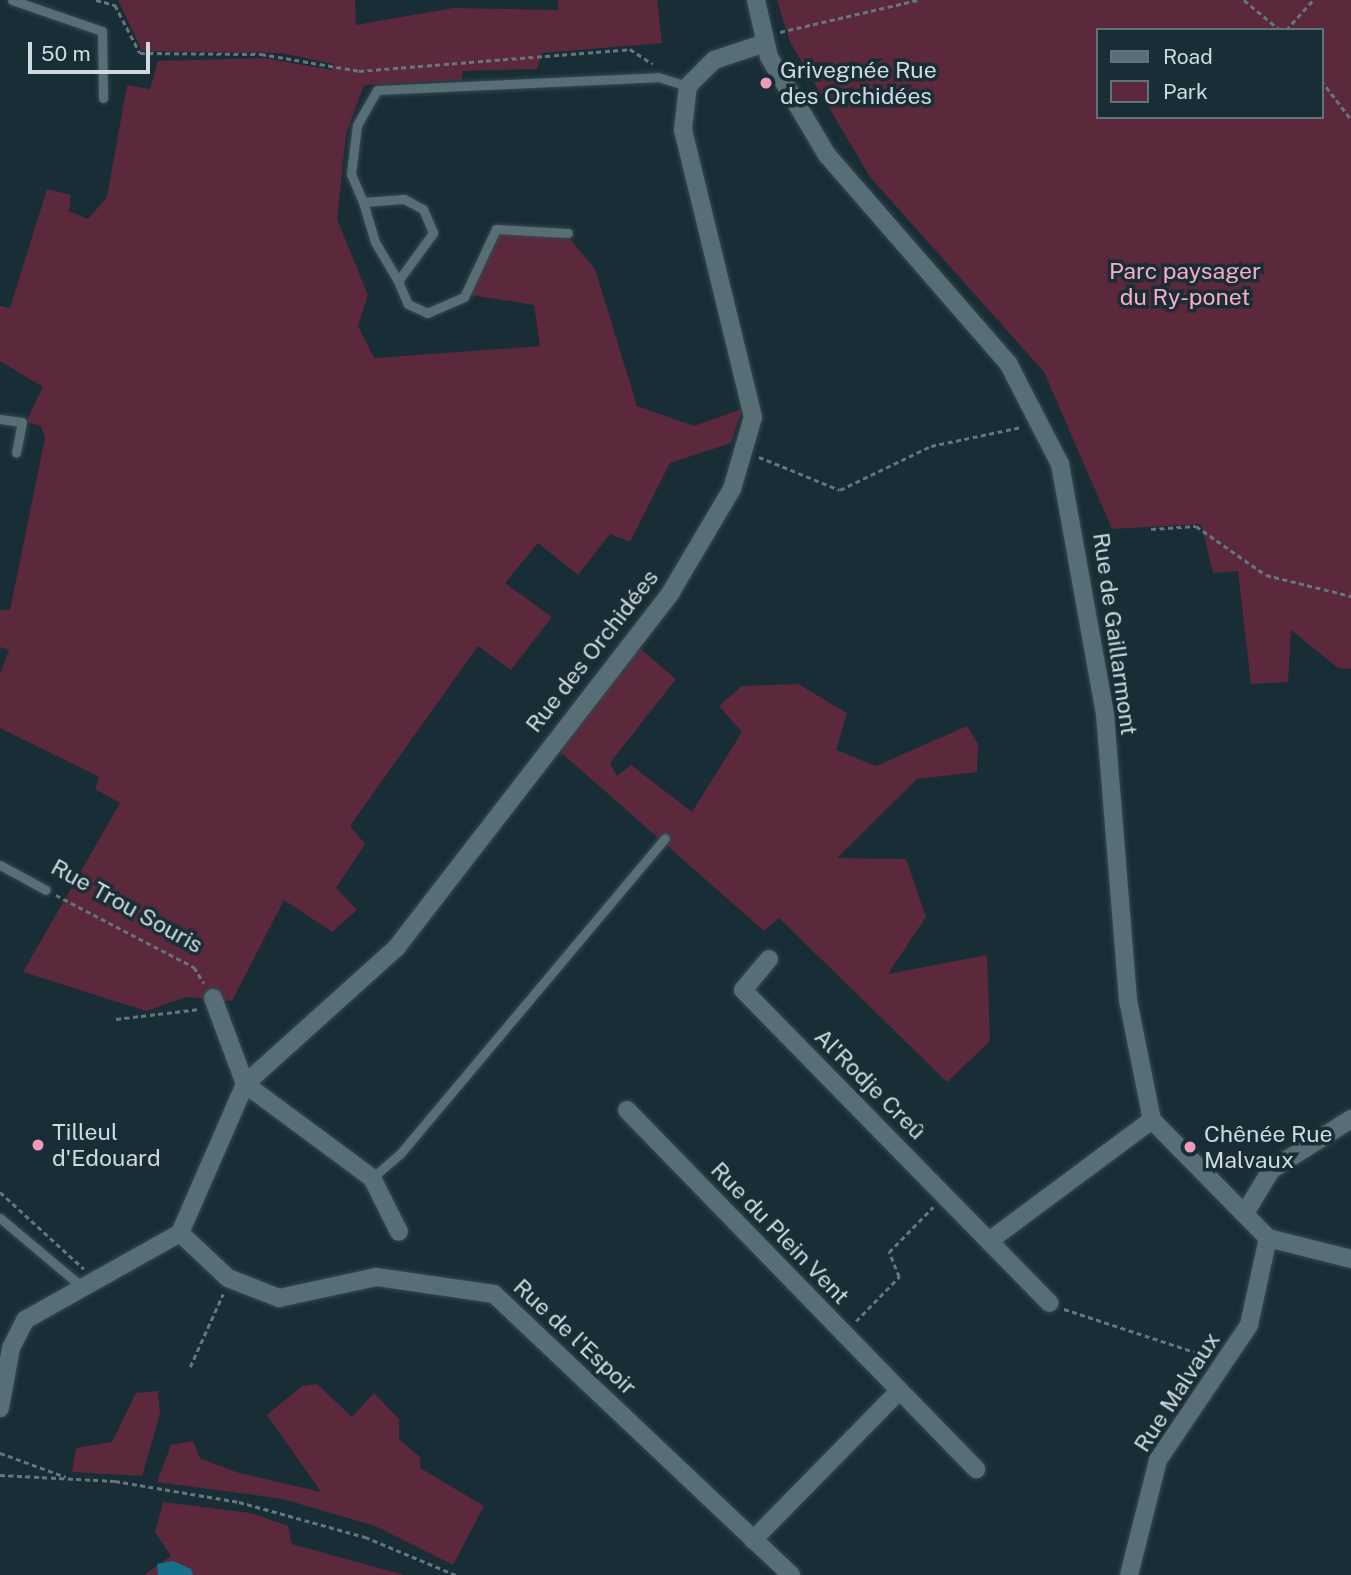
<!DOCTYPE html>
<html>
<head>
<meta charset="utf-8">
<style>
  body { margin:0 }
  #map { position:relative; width:1351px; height:1575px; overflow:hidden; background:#182d35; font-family:"Public Sans",sans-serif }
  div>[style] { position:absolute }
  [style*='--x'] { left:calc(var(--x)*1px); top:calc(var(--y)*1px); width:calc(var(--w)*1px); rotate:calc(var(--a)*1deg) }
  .green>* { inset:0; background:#5b283c }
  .water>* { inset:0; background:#17718c }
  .path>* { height:2.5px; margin-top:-1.25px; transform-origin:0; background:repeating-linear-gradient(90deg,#65767d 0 5px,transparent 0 8.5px) }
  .roads { filter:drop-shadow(0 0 2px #37484f) drop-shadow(0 0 2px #37484f) }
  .lane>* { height:9px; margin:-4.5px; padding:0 4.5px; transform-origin:4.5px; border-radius:4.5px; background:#576e77 }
  .street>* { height:18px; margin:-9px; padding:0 9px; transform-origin:9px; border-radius:9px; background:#576e77 }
  .dots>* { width:19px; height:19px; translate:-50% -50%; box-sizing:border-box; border:4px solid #182d35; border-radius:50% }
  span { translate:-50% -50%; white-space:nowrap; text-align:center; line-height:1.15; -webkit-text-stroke:7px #182d35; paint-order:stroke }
  .poi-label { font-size:23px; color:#cedadf }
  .left { translate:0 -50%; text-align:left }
  .park-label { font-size:23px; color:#f9acc7 }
  .street-label { font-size:23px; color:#cedadf }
  .legend { position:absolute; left:1096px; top:28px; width:228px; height:91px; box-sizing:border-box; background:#182d35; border:2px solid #617279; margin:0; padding:9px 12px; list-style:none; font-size:21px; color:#cedadf }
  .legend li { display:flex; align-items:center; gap:14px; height:35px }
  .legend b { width:35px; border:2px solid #617279 }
  .scale { position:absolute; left:28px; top:42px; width:122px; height:32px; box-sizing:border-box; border:4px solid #cedadf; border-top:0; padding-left:9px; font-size:21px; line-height:24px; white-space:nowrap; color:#cedadf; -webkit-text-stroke:5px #182d35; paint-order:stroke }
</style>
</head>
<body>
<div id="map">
  <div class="green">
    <div style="clip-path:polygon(118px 0,355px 0,356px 25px,453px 8px,558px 10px,558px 0,657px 0,662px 43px,542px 53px,537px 69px,463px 71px,462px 80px,364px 85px,346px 134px,337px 219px,368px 295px,358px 326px,374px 358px,540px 346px,534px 305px,471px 295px,498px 230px,570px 239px,595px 269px,637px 406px,694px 426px,742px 409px,731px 443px,670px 463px,630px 542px,610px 534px,578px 575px,538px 543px,505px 583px,552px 617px,511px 670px,478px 646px,350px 826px,365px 844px,336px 888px,357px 910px,332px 932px,284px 900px,232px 1001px,186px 997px,146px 1011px,23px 972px,120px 803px,95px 789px,99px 777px,0 728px,0 674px,9px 650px,0 647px,0 610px,10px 610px,45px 438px,41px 426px,26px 422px,43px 387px,0 361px,0 306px,10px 308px,47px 189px,71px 195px,69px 211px,88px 219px,107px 197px,127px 85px,150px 89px,158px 61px,264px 58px,332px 70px,334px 64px,281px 53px,142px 51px)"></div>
    <div style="clip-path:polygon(evenodd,777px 0,1351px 0,1351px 669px,1338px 668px,1291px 630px,1288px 682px,1251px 684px,1238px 571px,1213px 573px,1201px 524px,1112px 529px,1044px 372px,870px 177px,790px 42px,777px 0,1097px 30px,1321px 30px,1321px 117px,1097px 117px,1097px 30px)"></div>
    <div style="clip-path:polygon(637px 646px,676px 679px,610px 763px,617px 776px,631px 765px,692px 812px,742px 732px,719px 706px,742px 686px,798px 684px,847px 713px,836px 750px,876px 766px,967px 726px,978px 744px,977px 772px,917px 779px,837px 858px,906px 859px,926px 917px,888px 974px,987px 955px,990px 1041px,947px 1082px,779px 918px,764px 931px,557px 749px)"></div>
    <div style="clip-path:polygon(317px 1384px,352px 1417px,374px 1393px,399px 1419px,399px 1439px,420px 1457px,420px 1468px,484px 1506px,453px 1565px,375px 1526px,283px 1499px,157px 1482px,171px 1445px,193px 1441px,200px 1458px,236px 1472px,321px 1492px,267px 1415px,302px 1386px)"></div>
    <div style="clip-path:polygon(158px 1391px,160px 1414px,142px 1476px,72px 1472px,76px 1448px,112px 1442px,136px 1393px)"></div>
    <div style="clip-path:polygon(163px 1502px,251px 1513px,288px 1526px,292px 1544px,404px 1575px,144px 1575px,171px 1556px,155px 1532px)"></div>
  </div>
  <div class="water">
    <div style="clip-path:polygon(173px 1561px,191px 1569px,193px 1575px,158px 1575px,157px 1564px)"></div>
  </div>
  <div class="path">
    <div style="--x:96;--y:0;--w:20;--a:15"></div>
    <div style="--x:115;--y:5;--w:54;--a:62.5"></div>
    <div style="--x:140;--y:53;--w:121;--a:0.5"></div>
    <div style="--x:261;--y:54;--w:99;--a:9.8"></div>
    <div style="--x:359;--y:71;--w:272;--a:-4.6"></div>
    <div style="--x:630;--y:49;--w:27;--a:33"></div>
    <div style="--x:1244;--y:0;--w:47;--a:39.8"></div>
    <div style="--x:1286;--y:30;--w:40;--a:-48"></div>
    <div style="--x:780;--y:32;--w:141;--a:-13.1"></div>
    <div style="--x:1321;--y:80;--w:49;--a:52.4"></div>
    <div style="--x:759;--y:457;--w:87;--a:22.2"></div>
    <div style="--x:840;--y:490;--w:101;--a:-25.8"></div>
    <div style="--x:931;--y:446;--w:92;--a:-11.9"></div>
    <div style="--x:1151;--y:529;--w:45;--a:-3.8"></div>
    <div style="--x:1196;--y:526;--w:85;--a:35"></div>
    <div style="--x:1266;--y:575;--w:88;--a:13.9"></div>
    <div style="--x:56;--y:895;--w:156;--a:27.6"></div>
    <div style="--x:194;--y:967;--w:19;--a:58"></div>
    <div style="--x:116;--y:1019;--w:84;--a:-6.9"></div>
    <div style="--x:0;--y:1192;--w:114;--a:42.5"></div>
    <div style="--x:1064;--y:1309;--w:151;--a:18.2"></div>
    <div style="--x:856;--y:1321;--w:62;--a:-45.7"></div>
    <div style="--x:899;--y:1277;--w:27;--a:-112"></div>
    <div style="--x:889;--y:1252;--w:63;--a:-45.6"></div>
    <div style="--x:190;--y:1367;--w:80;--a:-65.7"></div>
    <div style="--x:0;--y:1453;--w:70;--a:20"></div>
    <div style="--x:0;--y:1475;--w:115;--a:3"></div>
    <div style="--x:115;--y:1481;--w:126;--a:9.6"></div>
    <div style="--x:239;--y:1502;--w:131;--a:15.5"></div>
    <div style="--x:365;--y:1537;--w:99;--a:22.7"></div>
  </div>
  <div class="roads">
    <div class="lane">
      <div style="--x:12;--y:0;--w:95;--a:19"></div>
      <div style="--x:102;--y:31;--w:67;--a:89.1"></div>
      <div style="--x:404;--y:199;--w:21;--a:28"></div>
      <div style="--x:423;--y:209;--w:26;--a:67"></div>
      <div style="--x:433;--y:233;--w:59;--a:126.1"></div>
      <div style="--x:398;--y:281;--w:45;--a:-120.5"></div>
      <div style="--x:375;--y:242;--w:42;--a:-106.7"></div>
      <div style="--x:363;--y:202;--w:41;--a:-4.2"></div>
      <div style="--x:363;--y:202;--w:30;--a:-113"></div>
      <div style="--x:351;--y:174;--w:49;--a:-83"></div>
      <div style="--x:357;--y:125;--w:40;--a:-60.3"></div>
      <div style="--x:377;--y:90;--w:281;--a:-2.6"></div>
      <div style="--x:658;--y:77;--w:31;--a:17"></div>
      <div style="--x:398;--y:281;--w:25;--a:67"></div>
      <div style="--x:408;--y:304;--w:21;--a:25"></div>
      <div style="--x:427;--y:313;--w:40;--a:-23.4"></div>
      <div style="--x:464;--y:297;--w:75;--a:-64.8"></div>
      <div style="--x:496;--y:229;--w:72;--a:3.2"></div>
      <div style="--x:0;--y:419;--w:22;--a:8"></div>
      <div style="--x:22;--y:422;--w:31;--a:101"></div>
      <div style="--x:0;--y:865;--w:52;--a:28.5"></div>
      <div style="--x:372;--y:1178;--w:37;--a:-41"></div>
      <div style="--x:400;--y:1154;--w:412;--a:-50"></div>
      <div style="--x:0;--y:1218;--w:106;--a:40"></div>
    </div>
    <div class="street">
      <div style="--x:756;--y:0;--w:58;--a:77.2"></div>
      <div style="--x:769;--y:57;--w:114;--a:59.4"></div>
      <div style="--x:827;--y:155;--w:276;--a:49"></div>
      <div style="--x:1008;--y:363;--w:114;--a:62.8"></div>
      <div style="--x:1060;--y:464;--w:254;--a:79.8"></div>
      <div style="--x:1105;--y:714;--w:287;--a:85.4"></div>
      <div style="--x:1128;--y:1000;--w:122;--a:78.7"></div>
      <div style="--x:1152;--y:1120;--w:165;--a:45.5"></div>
      <div style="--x:1268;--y:1238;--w:86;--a:14.2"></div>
      <div style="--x:769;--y:959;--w:40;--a:130"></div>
      <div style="--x:743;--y:990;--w:438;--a:45.6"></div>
      <div style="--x:213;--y:998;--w:92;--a:69.6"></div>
      <div style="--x:245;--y:1084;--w:158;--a:36.5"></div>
      <div style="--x:372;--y:1178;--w:60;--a:63.4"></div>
      <div style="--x:627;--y:1110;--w:501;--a:45.81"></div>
      <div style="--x:1245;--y:1213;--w:50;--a:-58.8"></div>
      <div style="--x:1271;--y:1170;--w:95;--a:-32.5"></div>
      <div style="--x:180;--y:1233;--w:163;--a:-66.4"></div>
      <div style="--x:245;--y:1084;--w:205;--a:-42"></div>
      <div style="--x:397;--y:947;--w:448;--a:-52.3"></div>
      <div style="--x:671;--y:592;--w:120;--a:-59.4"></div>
      <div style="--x:732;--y:489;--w:75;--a:-73.7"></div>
      <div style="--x:753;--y:417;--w:296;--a:-103.7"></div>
      <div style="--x:683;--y:129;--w:43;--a:-83.4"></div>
      <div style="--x:688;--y:86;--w:37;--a:-45"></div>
      <div style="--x:714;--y:60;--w:54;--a:-18.4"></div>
      <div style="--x:180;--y:1233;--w:66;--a:43.2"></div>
      <div style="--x:228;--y:1278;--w:55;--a:21.4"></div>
      <div style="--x:279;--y:1298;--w:99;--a:-12.2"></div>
      <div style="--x:376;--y:1277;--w:119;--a:8.2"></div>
      <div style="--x:494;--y:1294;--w:409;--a:43.4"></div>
      <div style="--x:989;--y:1241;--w:203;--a:-36.6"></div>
      <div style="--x:0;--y:1408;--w:61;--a:-79.6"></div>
      <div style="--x:11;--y:1348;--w:31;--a:-63"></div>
      <div style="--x:25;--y:1320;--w:178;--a:-29.3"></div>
      <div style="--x:753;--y:1540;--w:209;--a:-45.6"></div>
      <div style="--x:1129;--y:1575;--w:119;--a:-75.8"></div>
      <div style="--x:1158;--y:1460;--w:163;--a:-56"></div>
      <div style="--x:1249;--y:1325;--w:89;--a:-77.7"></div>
    </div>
  </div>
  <div class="dots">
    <div style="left:766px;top:83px;background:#ef9ab8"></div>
    <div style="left:38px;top:1145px;background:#ef9ab8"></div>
    <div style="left:1190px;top:1147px;background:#ef9ab8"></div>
  </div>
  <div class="poi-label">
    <span class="left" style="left:780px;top:83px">Grivegnée Rue<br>des Orchidées</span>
    <span class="left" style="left:52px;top:1145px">Tilleul<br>d'Edouard</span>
    <span class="left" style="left:1204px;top:1147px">Chênée Rue<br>Malvaux</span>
  </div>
  <div class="park-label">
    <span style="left:1185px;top:284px">Parc paysager<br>du Ry-ponet</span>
  </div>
  <div class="street-label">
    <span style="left:1115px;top:634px;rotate:82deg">Rue de Gaillarmont</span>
    <span style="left:592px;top:651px;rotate:-52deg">Rue des Orchidées</span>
    <span style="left:127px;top:906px;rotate:29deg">Rue Trou Souris</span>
    <span style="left:870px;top:1084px;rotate:45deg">Al'Rodje Creû</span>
    <span style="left:780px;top:1233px;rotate:46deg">Rue du Plein Vent</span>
    <span style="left:575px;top:1337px;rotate:43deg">Rue de l'Espoir</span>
    <span style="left:1177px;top:1392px;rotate:-57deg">Rue Malvaux</span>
  </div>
  <ul class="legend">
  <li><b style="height:9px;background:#576e77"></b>Road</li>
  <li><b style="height:19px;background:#5b283c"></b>Park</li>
  </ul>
  <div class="scale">50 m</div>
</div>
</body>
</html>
